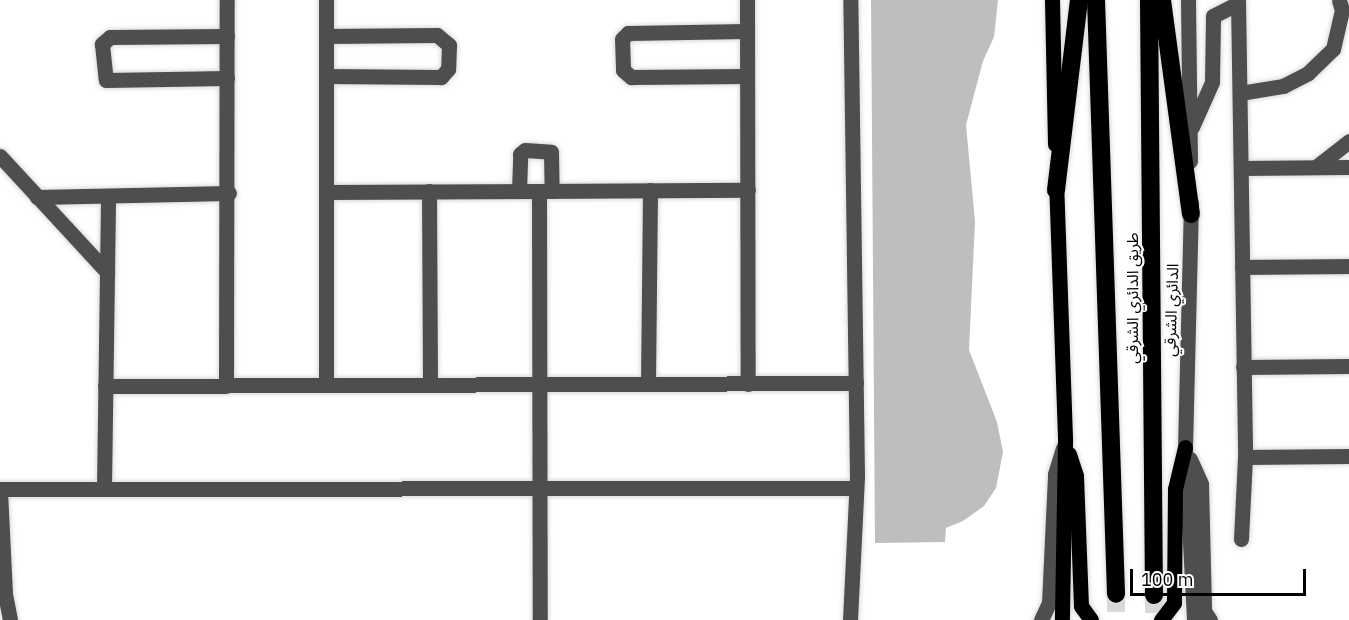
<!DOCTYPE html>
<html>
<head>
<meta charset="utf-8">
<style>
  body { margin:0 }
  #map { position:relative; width:1349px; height:620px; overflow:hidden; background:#fff; font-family:"IBM Plex Sans","Noto Sans Arabic",sans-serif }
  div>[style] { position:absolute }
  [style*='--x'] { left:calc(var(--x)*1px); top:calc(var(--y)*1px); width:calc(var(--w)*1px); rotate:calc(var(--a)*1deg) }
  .building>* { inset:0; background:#bebebe }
  .highway-tunnel>* { height:18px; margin-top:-9px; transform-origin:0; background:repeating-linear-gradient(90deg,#d9d9d9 0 18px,transparent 0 27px) }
  .roads { filter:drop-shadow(0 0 2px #dbdbdb) drop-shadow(0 0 2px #dbdbdb) }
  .minor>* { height:15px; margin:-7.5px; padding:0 7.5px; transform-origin:7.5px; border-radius:7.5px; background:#4e4e4e }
  .major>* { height:15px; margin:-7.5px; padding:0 7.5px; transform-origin:7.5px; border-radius:7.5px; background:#000 }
  .highway>* { height:18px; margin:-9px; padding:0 9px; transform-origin:9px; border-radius:9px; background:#000 }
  span { translate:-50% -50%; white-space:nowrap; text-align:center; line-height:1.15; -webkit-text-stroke:4.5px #fff; paint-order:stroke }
  .street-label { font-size:16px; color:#000 }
  .scale { position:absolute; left:1130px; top:569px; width:176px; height:27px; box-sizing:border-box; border:3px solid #000; border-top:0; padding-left:8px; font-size:18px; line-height:21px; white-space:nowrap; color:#000; -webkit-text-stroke:4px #fff; paint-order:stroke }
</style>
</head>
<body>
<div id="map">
  <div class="building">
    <div style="clip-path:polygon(871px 0,998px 0,994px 37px,983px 61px,966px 125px,975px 221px,969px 350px,997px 422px,1003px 452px,996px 488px,984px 506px,963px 521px,946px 528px,945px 542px,875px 543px)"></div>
  </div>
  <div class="highway-tunnel">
    <div style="--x:1116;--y:594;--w:26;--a:90"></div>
    <div style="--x:1154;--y:595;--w:25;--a:90"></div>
  </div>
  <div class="roads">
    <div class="minor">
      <div style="--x:747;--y:0;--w:384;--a:89.9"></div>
      <div style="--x:1188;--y:0;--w:161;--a:89.3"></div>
      <div style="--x:1238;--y:0;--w:457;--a:89.1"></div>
      <div style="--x:1245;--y:457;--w:104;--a:-0.6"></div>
      <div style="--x:747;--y:31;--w:119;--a:179"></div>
      <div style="--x:628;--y:33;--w:8;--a:135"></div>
      <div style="--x:622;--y:39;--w:31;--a:88"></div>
      <div style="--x:623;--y:70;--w:11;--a:41"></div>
      <div style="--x:631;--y:77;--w:116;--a:-0.5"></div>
      <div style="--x:227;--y:36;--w:117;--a:179.5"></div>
      <div style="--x:110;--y:37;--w:11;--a:139"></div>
      <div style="--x:102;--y:44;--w:36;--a:84"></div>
      <div style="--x:106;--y:80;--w:121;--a:-0.9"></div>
      <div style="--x:326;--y:36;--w:111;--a:-0.5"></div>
      <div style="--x:437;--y:35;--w:16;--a:40"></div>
      <div style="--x:449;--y:45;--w:24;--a:92"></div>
      <div style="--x:448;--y:69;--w:11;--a:131"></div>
      <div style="--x:441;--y:77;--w:115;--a:-179.5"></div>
      <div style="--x:1240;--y:93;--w:44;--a:-9.2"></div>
      <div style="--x:1283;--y:86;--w:28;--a:-27"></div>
      <div style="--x:1308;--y:73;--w:35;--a:-44"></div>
      <div style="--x:1333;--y:49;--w:40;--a:-77"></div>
      <div style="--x:1342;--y:10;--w:10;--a:-107"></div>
      <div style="--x:1192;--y:127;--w:49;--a:-66"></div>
      <div style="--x:1212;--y:82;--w:66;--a:-89.1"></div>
      <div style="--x:1213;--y:16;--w:28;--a:-27"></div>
      <div style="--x:0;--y:156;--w:158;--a:47.3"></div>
      <div style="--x:1316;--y:167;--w:42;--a:-38.2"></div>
      <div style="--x:1241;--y:168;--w:108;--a:-0.5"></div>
      <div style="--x:429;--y:191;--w:194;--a:89.7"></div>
      <div style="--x:519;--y:191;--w:37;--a:-88"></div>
      <div style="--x:520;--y:154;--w:6;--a:-39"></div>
      <div style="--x:525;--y:150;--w:26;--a:4"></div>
      <div style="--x:551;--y:152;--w:39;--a:89"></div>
      <div style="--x:539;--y:191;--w:429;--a:89.9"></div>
      <div style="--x:326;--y:192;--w:422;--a:-0.3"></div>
      <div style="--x:37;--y:197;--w:192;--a:-1.2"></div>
      <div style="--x:1191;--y:203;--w:244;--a:91.4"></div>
      <div style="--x:1185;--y:447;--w:173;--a:87"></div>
      <div style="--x:1242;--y:267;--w:107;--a:-0.5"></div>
      <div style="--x:1243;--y:367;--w:106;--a:-0.5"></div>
      <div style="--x:648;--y:384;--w:194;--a:-89.4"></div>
      <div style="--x:326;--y:385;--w:385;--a:-90"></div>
      <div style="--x:105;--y:386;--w:751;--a:-0.23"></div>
      <div style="--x:226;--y:386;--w:386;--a:-89.9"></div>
      <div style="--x:1190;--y:459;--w:27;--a:66"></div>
      <div style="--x:1201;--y:484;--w:127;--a:88.6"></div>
      <div style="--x:1204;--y:611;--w:11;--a:56"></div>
      <div style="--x:104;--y:488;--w:292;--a:-89.2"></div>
      <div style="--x:0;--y:489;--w:856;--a:-0.07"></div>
      <div style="--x:0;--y:491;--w:103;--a:87.2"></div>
      <div style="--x:5;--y:594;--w:26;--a:79"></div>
      <div style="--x:1241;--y:539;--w:82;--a:-87.2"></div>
      <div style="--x:850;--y:620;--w:144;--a:-87.2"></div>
      <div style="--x:857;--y:476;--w:476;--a:-90.8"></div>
      <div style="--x:1041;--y:620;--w:19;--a:-65"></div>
      <div style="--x:1049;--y:603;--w:129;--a:-87.3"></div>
      <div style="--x:1055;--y:474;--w:27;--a:-73"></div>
    </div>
    <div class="major">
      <div style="--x:1052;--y:0;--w:144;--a:88.8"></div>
      <div style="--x:1056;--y:180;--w:262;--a:88"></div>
      <div style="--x:1065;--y:442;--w:178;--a:91"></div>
      <div style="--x:1069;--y:454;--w:23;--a:72"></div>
      <div style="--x:1076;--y:476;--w:130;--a:87.8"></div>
      <div style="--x:1081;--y:606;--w:17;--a:54"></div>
      <div style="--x:1161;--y:620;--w:21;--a:-53"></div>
      <div style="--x:1174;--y:603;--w:114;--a:-89.5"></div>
      <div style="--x:1175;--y:489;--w:43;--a:-76.6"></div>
    </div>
    <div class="highway">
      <div style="--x:1096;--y:0;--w:594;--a:88.07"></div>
      <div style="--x:1149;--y:0;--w:595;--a:89.52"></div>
      <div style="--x:1162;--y:0;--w:216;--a:82.3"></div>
      <div style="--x:1056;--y:190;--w:191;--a:-83.1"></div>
    </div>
  </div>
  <div class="street-label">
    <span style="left:1132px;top:298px;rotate:-90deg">طريق الدائري الشرقي</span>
    <span style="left:1171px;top:310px;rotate:-88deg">الدائري الشرقي</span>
  </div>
  <div class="scale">100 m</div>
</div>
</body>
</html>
